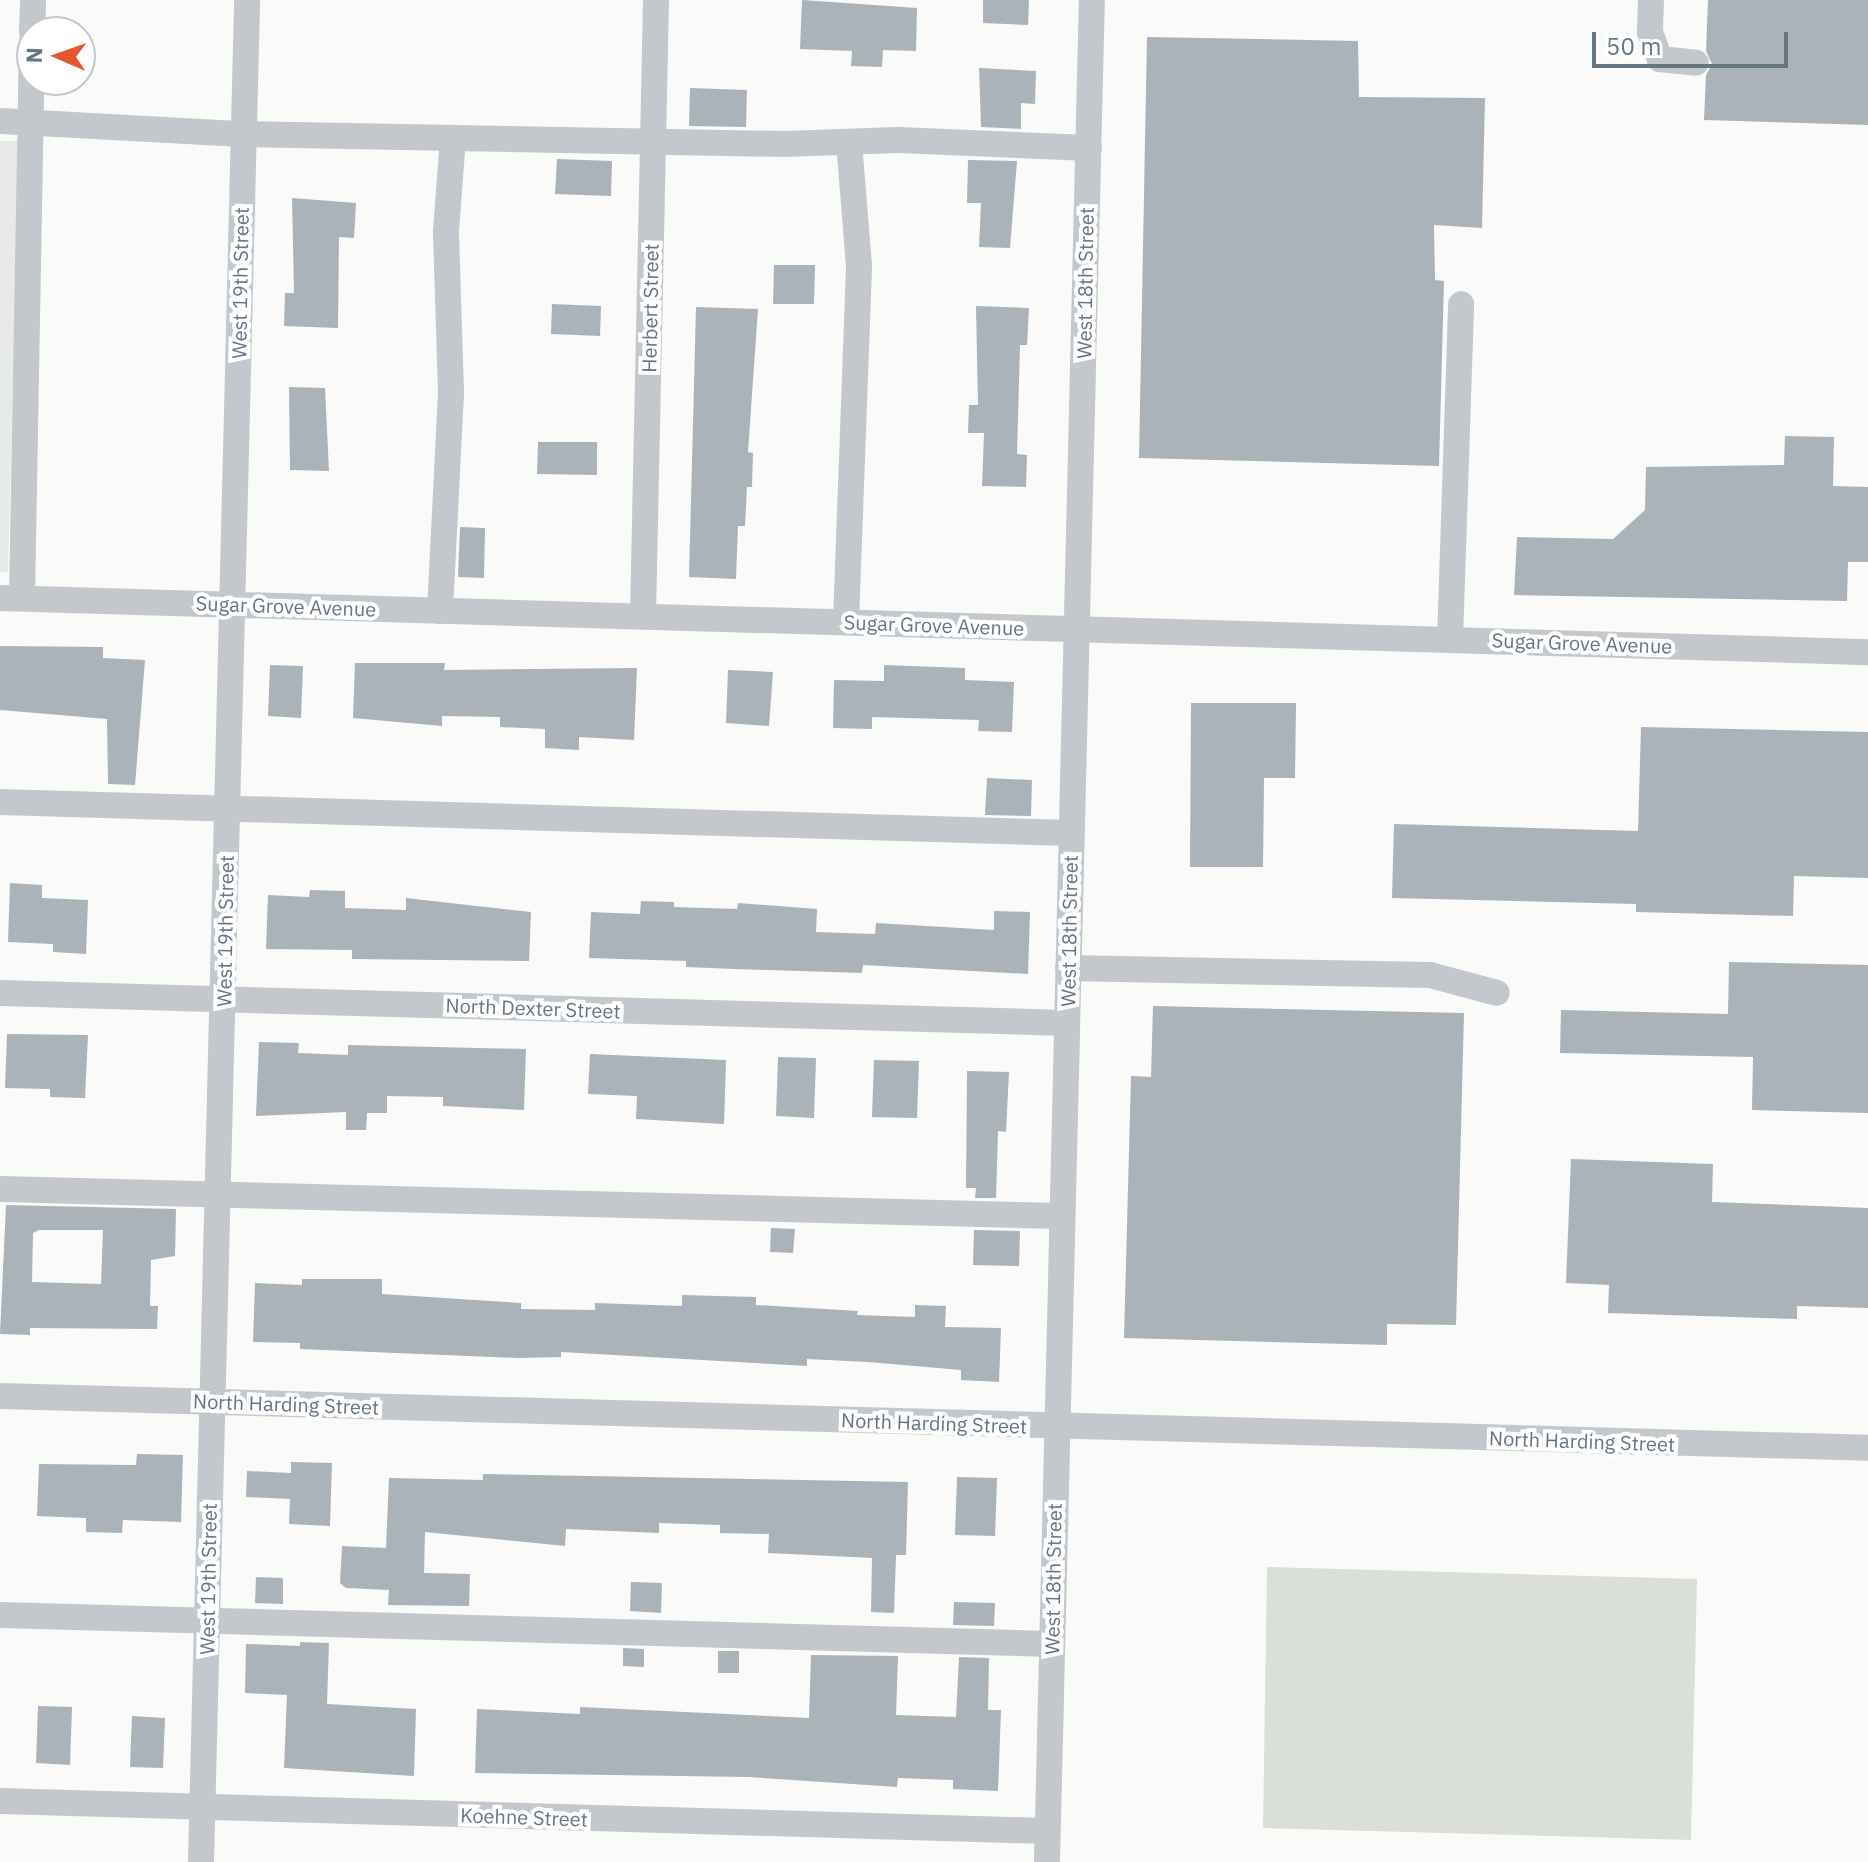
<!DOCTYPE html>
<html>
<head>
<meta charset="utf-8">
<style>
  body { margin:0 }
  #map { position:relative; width:1868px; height:1862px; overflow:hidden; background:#fafaf8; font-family:"IBM Plex Sans",sans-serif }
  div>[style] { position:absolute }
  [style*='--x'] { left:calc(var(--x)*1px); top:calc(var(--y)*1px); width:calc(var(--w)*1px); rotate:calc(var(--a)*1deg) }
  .built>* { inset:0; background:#e8e9e9 }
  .green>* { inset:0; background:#dadfd7 }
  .building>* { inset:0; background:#aab3b9 }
  .minor>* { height:26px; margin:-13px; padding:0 13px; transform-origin:13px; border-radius:13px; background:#c3c8cc }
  span { translate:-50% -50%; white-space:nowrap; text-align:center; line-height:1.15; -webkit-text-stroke:8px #fff; paint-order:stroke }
  .street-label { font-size:20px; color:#657683 }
  .north { position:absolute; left:16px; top:16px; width:80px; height:80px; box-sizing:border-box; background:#fff; border:2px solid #c1c8cd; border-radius:50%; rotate:272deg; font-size:22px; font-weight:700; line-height:32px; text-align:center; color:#657683 }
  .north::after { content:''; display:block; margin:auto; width:28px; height:36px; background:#e4572e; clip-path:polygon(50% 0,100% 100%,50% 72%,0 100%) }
  .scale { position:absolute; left:1592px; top:32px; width:196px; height:36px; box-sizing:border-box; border:4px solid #657683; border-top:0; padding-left:10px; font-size:24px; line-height:28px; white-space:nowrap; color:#657683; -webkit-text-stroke:6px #fff; paint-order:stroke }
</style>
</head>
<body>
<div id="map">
  <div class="built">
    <div style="clip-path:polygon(0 141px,19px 141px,8px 572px,0 572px)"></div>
  </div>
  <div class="green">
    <div style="clip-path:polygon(1267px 1567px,1697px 1579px,1691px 1840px,1263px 1828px)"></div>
  </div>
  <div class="building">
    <div style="clip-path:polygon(802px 0,917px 8px,916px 51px,883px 50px,882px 67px,851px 66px,852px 51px,800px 49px)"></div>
    <div style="clip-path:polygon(983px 0,1029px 0,1028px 25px,983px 23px)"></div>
    <div style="clip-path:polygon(1708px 0,1868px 0,1868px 125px,1704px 120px,1706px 75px,1712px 64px,1706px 51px)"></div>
    <div style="clip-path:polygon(1147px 37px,1358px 41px,1359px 97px,1485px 98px,1482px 228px,1434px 225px,1435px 280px,1444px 281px,1439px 466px,1139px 458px)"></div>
    <div style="clip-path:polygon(979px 68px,1036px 71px,1035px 104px,1021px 103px,1021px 129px,981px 127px)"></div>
    <div style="clip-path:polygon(690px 88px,747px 90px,746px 127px,689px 126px)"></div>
    <div style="clip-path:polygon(557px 159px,612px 161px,611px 196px,555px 194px)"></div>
    <div style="clip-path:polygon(968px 160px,1017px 161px,1010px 248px,979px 247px,981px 203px,967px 203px)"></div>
    <div style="clip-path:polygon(292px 198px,356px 203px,354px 238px,339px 237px,338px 328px,284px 326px,285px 293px,294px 293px)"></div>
    <div style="clip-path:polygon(774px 265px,815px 265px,814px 304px,773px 304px)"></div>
    <div style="clip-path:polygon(552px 304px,601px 306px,600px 336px,551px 334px)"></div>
    <div style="clip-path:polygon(976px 306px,1029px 308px,1027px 345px,1020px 345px,1017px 454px,1027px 455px,1026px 487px,982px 486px,984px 433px,968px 433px,969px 405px,978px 405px)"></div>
    <div style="clip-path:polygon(696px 307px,758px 309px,748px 452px,753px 453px,752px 487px,747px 487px,745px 526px,738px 526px,736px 579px,689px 577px)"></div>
    <div style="clip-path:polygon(289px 387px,325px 388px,329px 471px,290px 470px)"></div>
    <div style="clip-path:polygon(1785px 436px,1834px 437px,1833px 486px,1868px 487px,1868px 562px,1848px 562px,1847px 601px,1514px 595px,1517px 537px,1613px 539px,1645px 510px,1646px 467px,1784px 465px)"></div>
    <div style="clip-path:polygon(538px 442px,597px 442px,597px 475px,537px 474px)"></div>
    <div style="clip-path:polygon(460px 527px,485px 528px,484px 578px,458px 577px)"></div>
    <div style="clip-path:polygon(0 646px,103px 647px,103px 658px,145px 660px,135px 785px,108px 784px,107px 719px,0 710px)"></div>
    <div style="clip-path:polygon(355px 663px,445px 663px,444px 670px,637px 668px,634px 740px,579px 737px,579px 750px,545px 748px,545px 729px,500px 727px,500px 717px,442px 716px,442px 726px,353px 718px)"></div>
    <div style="clip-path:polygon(270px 665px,303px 666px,301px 718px,268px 716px)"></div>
    <div style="clip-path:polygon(884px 665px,965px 668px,965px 680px,1014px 682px,1012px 732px,978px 731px,979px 720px,872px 717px,872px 729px,833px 728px,834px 680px,884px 681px)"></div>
    <div style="clip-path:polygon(728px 670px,773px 672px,769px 726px,726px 723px)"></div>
    <div style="clip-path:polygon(1191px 703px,1296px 703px,1295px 778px,1264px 778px,1263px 867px,1190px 867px)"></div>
    <div style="clip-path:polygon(1641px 727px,1868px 732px,1868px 878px,1794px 876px,1793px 916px,1636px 912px,1636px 904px,1392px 898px,1394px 824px,1638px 831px)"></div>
    <div style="clip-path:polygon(987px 778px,1032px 780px,1031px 816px,985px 815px)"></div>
    <div style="clip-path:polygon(10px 883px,42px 885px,42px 898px,88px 900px,86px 954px,53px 952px,53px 944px,8px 942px)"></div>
    <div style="clip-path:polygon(310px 890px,345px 891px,345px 908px,406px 910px,406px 898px,531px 912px,529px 961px,352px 959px,352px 950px,266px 949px,268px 895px,309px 897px)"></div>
    <div style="clip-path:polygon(641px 901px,674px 902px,674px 907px,737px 909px,738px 903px,817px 909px,816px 932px,875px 934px,876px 923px,994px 930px,994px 911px,1030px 912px,1028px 974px,863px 965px,862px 973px,735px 969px,686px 967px,686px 961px,589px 958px,591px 912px,640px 914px)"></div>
    <div style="clip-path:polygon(1729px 962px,1868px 965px,1868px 1113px,1752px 1110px,1753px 1057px,1560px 1053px,1561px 1010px,1728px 1014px)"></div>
    <div style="clip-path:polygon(1153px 1006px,1464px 1013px,1456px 1325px,1387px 1324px,1387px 1345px,1124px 1338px,1131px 1076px,1151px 1077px)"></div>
    <div style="clip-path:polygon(7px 1034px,88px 1035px,85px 1098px,50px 1097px,50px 1089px,5px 1088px)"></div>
    <div style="clip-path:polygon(259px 1042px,299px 1043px,298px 1053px,348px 1055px,348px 1045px,526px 1049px,524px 1110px,443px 1106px,443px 1097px,387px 1096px,387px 1113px,367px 1113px,366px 1130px,346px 1130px,346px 1112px,256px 1116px)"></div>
    <div style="clip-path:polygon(590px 1054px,726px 1060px,724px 1124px,636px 1119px,637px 1096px,588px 1094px)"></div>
    <div style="clip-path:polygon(778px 1057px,816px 1058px,814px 1118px,776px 1116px)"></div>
    <div style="clip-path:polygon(874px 1060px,919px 1061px,917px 1118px,872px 1117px)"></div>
    <div style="clip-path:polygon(967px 1071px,1009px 1072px,1006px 1132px,998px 1131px,996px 1198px,975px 1198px,976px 1188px,966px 1188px)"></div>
    <div style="clip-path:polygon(1571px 1159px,1713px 1164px,1712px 1202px,1868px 1208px,1868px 1308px,1797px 1306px,1797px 1319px,1608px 1313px,1609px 1285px,1566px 1283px)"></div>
    <div style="clip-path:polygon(evenodd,6px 1205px,176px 1209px,175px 1256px,151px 1260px,150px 1306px,158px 1306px,157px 1329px,30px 1328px,30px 1335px,0 1334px,6px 1205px,39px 1230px,103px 1230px,101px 1284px,32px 1282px,33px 1233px,39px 1230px)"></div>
    <div style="clip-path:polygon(771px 1228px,795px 1229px,793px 1253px,770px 1252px)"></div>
    <div style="clip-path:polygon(974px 1230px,1020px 1231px,1019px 1266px,973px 1265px)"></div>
    <div style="clip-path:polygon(302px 1279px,382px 1279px,382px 1294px,521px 1303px,521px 1309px,595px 1310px,595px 1303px,682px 1306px,682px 1295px,756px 1297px,756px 1305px,858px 1311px,857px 1315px,915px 1317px,915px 1305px,946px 1306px,945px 1327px,1001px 1328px,999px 1382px,961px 1380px,961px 1370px,868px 1362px,807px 1359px,807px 1366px,561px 1352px,561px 1357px,519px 1358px,300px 1349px,300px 1343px,253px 1342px,255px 1283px,302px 1285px)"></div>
    <div style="clip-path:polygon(137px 1454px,183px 1455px,181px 1522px,123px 1520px,122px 1533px,86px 1532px,86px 1518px,37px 1516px,39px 1464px,136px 1465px)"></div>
    <div style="clip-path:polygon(291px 1462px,332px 1463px,330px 1526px,289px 1524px,290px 1499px,246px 1497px,247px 1471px,291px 1473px)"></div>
    <div style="clip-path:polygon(483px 1474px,908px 1482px,906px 1555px,896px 1555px,894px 1613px,871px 1612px,872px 1558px,768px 1553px,769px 1534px,720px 1533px,720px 1525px,659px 1523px,659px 1533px,566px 1529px,565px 1546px,425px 1532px,424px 1573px,470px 1574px,469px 1606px,388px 1605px,389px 1590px,346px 1588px,340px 1583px,342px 1546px,386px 1548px,389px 1478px,483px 1480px)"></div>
    <div style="clip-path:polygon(957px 1477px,997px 1478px,995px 1536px,955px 1535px)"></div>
    <div style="clip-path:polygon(256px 1577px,283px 1578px,283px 1604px,255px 1603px)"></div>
    <div style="clip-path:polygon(631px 1582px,662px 1583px,661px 1613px,630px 1611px)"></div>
    <div style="clip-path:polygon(954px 1602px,995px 1603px,994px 1626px,953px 1625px)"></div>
    <div style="clip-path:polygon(300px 1642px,329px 1643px,327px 1704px,416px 1709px,414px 1776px,284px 1768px,287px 1695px,245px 1693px,246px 1644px,300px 1646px)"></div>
    <div style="clip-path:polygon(623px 1648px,644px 1649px,644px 1667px,623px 1666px)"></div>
    <div style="clip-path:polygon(718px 1651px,739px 1651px,739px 1673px,718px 1673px)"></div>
    <div style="clip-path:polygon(811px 1655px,898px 1656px,896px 1715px,956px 1717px,959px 1657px,989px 1658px,988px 1710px,1001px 1710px,998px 1791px,953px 1789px,953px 1780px,898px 1778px,897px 1787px,748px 1777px,475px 1773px,477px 1709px,580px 1714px,580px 1707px,809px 1718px)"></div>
    <div style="clip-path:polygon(38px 1706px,72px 1707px,70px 1765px,36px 1763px)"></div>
    <div style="clip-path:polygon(132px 1716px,165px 1718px,163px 1768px,130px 1767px)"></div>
  </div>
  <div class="minor">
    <div style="--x:1651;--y:0;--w:32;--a:92"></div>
    <div style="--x:1650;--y:32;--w:29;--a:70"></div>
    <div style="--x:1660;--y:59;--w:36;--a:6"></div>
    <div style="--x:32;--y:32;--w:32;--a:-88"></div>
    <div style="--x:0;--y:121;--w:243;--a:3.1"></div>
    <div style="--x:243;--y:134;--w:541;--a:1.06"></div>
    <div style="--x:784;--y:144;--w:114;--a:-2"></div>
    <div style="--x:898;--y:140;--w:191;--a:2.4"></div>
    <div style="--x:0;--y:598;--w:1869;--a:1.66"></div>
    <div style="--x:22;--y:598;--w:557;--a:-88.97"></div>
    <div style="--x:440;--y:611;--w:219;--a:-87.1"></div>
    <div style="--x:451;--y:392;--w:161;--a:-91.8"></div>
    <div style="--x:446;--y:231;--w:93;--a:-85.7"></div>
    <div style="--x:643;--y:616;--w:616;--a:-88.79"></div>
    <div style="--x:846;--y:622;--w:356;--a:-87.9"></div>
    <div style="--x:859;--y:266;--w:124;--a:-94.6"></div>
    <div style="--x:1450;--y:640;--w:336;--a:-88.1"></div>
    <div style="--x:0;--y:802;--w:1071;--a:1.66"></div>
    <div style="--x:1068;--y:968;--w:362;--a:1.1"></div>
    <div style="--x:1430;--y:975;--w:69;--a:15"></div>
    <div style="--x:0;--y:993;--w:1066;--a:1.61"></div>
    <div style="--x:0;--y:1189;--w:1061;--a:1.46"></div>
    <div style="--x:0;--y:1396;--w:1869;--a:1.59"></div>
    <div style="--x:0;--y:1615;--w:1052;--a:1.58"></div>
    <div style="--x:0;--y:1801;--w:1048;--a:1.64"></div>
    <div style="--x:201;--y:1862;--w:1863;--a:-88.58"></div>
    <div style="--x:1047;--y:1862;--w:1863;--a:-88.62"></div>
  </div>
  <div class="street-label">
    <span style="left:240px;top:283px;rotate:-89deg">West 19th Street</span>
    <span style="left:1085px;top:283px;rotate:-89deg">West 18th Street</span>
    <span style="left:650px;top:308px;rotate:-89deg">Herbert Street</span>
    <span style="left:286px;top:606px;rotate:2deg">Sugar Grove Avenue</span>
    <span style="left:934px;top:625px;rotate:2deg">Sugar Grove Avenue</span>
    <span style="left:1582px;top:643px;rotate:2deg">Sugar Grove Avenue</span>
    <span style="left:225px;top:931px;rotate:-89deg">West 19th Street</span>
    <span style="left:1069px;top:931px;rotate:-89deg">West 18th Street</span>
    <span style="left:533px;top:1008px;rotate:2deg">North Dexter Street</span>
    <span style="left:286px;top:1404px;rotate:2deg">North Harding Street</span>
    <span style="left:934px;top:1423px;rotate:2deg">North Harding Street</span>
    <span style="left:1582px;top:1441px;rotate:2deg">North Harding Street</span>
    <span style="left:208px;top:1579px;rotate:-89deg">West 19th Street</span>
    <span style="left:1053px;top:1579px;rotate:-89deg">West 18th Street</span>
    <span style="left:524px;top:1817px;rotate:2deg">Koehne Street</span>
  </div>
  <div class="north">N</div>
  <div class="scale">50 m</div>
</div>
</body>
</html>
